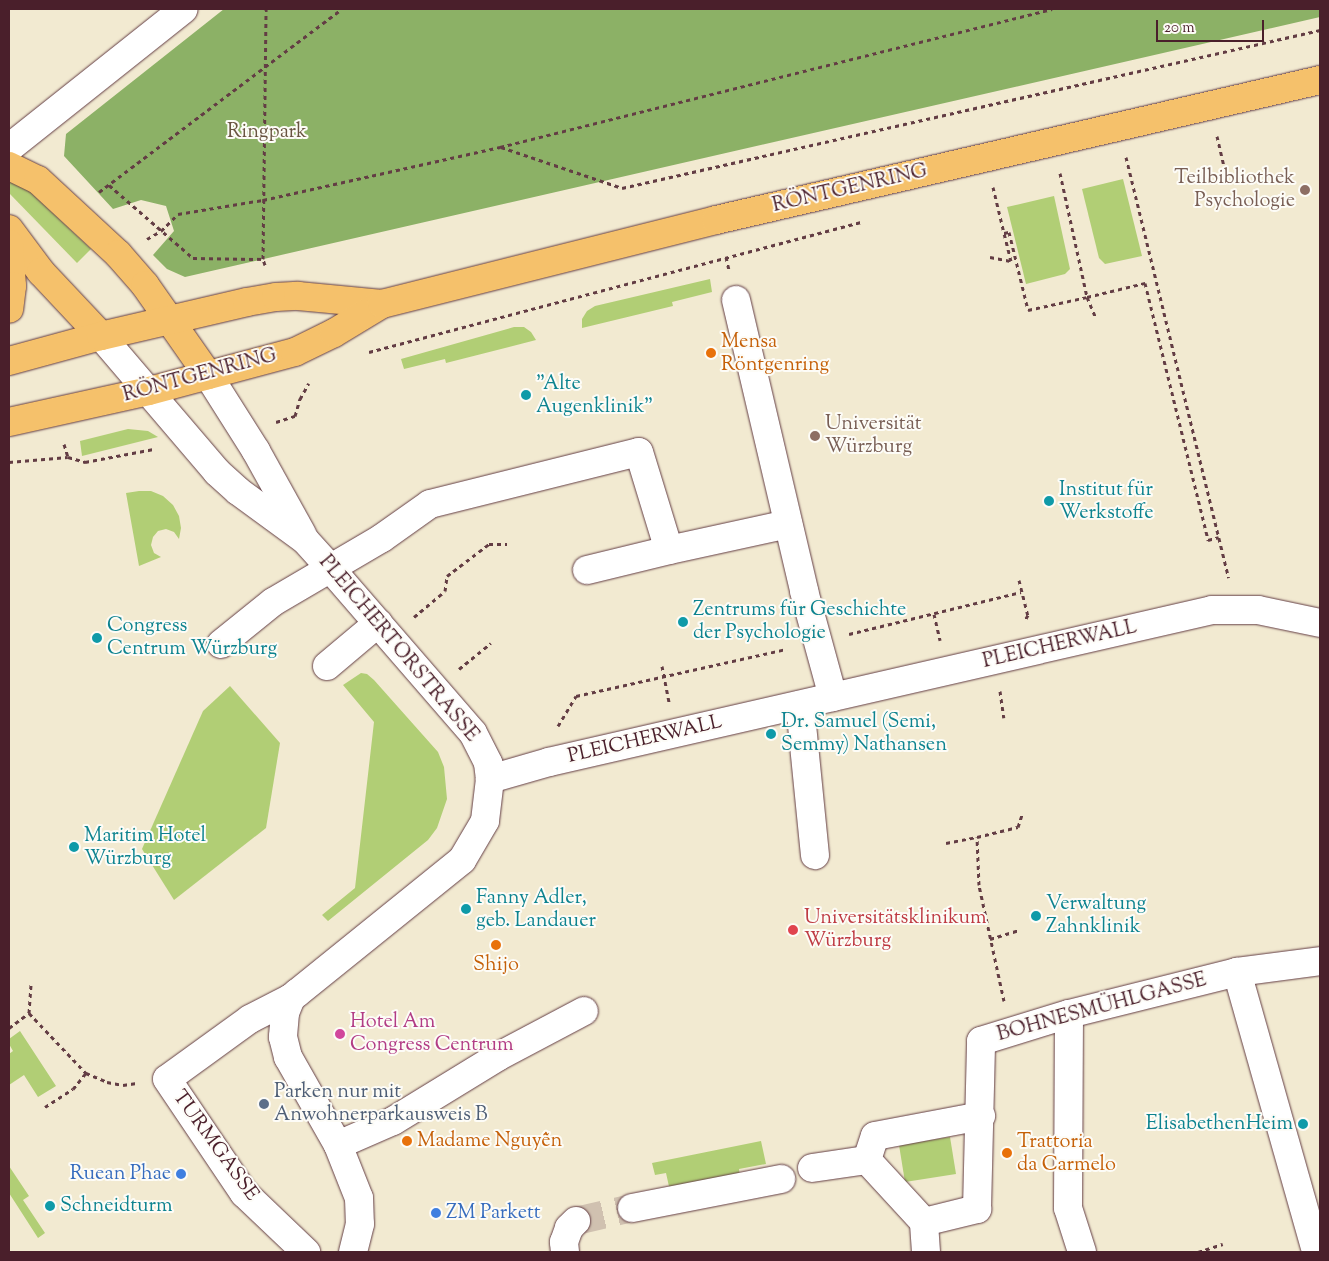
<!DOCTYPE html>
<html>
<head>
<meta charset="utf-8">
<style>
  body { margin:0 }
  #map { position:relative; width:1329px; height:1261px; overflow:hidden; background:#f2ead1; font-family:"Sorts Mill Goudy",serif }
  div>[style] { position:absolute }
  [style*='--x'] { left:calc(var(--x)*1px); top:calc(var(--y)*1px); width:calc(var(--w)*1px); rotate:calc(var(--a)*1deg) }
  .green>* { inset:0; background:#b1ce75 }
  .forest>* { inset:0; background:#8cb166 }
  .minor-tunnel>* { height:28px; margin-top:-14px; transform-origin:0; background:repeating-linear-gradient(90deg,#d0c1b0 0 28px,transparent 0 42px) }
  .path>* { height:3px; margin-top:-1.5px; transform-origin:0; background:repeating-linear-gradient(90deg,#633d44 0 4px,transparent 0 8px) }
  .roads { filter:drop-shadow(0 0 1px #633d44) drop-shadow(0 0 1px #633d44) }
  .minor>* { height:28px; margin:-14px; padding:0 14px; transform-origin:14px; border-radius:14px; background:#fff }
  .major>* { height:28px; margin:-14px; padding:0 14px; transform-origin:14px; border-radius:14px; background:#f5c16b }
  .dots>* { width:14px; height:14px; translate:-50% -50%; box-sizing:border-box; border:2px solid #fdfcf7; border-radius:50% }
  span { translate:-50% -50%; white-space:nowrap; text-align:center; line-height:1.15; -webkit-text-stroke:4px #fdfcf7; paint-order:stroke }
  .park-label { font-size:20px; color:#695441 }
  .education-label { font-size:20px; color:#785e54 }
  .right { translate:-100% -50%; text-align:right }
  .left { translate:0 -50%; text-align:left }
  .street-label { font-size:20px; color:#4a1f2b }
  .food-label { font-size:20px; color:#c56008 }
  .culture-label { font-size:20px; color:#0d838f }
  .health-label { font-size:20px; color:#be3a42 }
  .hotel-label { font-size:20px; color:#b23c85 }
  .service-label { font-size:20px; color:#4e5e75 }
  .shop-label { font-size:20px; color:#366cbe }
  .frame { position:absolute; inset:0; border:10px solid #4a1f2b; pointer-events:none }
  .scale { position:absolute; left:1156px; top:20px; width:108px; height:22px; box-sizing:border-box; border:2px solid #4a1f2b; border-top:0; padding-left:6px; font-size:15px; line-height:18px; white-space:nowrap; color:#4a1f2b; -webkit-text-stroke:4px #fdfcf7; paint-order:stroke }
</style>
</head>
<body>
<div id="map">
  <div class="green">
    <div style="clip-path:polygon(9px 172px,91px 249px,77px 263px,9px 193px)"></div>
    <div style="clip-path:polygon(1123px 179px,1142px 256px,1105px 264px,1099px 258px,1082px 189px)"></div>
    <div style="clip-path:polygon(1054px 196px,1070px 269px,1065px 274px,1026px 284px,1007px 207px)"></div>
    <div style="clip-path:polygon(710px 279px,712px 292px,672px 302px,673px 306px,582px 328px,582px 319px,587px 311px,595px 306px)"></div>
    <div style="clip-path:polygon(514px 327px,524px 327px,531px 332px,536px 340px,446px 363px,445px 359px,404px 369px,401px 359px)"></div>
    <div style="clip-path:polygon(128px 429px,148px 431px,158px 437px,82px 456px,80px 441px)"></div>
    <div style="clip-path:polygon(139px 491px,151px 491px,163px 496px,173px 505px,179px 516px,181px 528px,179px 539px,174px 532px,166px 529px,158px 531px,153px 537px,151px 545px,154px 553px,161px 557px,139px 566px,126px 493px)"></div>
    <div style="clip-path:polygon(361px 673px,367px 674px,374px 680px,438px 752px,444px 767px,447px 799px,437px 828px,428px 840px,328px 921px,322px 915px,355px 888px,374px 722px,343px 685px)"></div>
    <div style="clip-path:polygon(230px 686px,280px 743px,266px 828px,174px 900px,142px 849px,203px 711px)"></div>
    <div style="clip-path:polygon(20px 1031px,56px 1086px,38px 1097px,24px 1075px,9px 1085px,9px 1054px,13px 1051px,9px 1044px,9px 1039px)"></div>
    <div style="clip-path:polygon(950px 1137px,956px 1174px,905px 1182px,899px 1145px)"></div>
    <div style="clip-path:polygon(761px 1141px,766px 1164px,739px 1169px,740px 1177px,670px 1191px,666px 1173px,655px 1175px,652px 1163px)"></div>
    <div style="clip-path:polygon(9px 1166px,29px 1196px,23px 1200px,45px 1233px,38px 1238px,9px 1193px)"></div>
  </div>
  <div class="forest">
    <div style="clip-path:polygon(224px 9px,1320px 9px,1320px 17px,185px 277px,167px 269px,153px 255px,174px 231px,166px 206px,141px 200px,113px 209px,64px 156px,66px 134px)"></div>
  </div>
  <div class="minor-tunnel">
    <div style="--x:576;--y:1221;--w:57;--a:-13.1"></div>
  </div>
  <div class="path">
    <div style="--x:1217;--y:136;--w:40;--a:77"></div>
    <div style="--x:501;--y:147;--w:128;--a:18.7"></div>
    <div style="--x:622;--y:188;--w:716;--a:-12.75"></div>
    <div style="--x:1126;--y:157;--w:433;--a:76.3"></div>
    <div style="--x:1060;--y:173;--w:127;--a:77.7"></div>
    <div style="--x:1087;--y:297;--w:60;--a:-13.6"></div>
    <div style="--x:1145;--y:283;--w:265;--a:76.2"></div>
    <div style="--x:1208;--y:540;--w:11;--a:-15"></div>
    <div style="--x:109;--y:185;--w:111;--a:41"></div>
    <div style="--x:193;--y:258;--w:70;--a:0.8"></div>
    <div style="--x:993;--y:187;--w:47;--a:76.6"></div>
    <div style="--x:1004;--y:233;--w:5;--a:-11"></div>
    <div style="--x:1009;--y:232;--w:80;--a:76.3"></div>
    <div style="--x:1028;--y:310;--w:60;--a:-12.4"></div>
    <div style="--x:1087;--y:297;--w:21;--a:67"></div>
    <div style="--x:99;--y:192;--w:304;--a:-37"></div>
    <div style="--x:147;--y:239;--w:16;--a:-30"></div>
    <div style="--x:161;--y:231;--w:24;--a:-45"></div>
    <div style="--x:178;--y:214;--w:86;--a:-9.4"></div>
    <div style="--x:263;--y:200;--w:243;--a:-12.6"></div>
    <div style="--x:500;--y:147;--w:569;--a:-14.04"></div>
    <div style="--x:726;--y:257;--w:13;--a:77"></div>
    <div style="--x:990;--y:257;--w:21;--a:11"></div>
    <div style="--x:1011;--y:261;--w:29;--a:-104"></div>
    <div style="--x:265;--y:265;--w:6;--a:-108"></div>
    <div style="--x:263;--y:259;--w:250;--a:-89.3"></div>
    <div style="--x:369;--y:352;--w:509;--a:-14.8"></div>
    <div style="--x:276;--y:422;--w:20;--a:-18"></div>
    <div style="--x:295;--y:416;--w:18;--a:-74"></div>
    <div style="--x:300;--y:399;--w:18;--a:-61"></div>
    <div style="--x:64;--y:444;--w:14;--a:73"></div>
    <div style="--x:9;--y:462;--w:59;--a:-4.8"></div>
    <div style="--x:68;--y:457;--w:18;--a:16"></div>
    <div style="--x:85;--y:462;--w:70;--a:-10.7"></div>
    <div style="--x:1019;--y:580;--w:36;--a:76"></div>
    <div style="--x:1028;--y:615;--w:6;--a:121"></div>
    <div style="--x:934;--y:614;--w:27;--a:77"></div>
    <div style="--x:414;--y:617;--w:40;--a:-40"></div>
    <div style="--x:445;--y:591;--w:15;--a:-82"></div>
    <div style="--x:447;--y:576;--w:53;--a:-37.3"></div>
    <div style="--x:489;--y:544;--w:18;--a:0"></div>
    <div style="--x:849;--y:634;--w:177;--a:-13.7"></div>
    <div style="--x:662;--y:666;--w:37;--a:79"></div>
    <div style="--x:459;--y:669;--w:41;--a:-39.1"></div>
    <div style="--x:1000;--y:691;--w:27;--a:82"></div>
    <div style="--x:558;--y:726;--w:35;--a:-59"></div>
    <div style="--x:576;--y:696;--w:216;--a:-12.6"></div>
    <div style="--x:946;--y:843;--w:32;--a:-11"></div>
    <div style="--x:990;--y:939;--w:31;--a:-17"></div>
    <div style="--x:1004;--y:1001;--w:119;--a:-102.2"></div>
    <div style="--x:979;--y:885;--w:48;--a:-92.4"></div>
    <div style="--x:977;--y:837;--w:42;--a:-13.7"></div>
    <div style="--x:1018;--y:827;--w:13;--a:-72"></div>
    <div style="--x:29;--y:1013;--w:29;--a:-86"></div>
    <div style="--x:9;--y:1028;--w:25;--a:-37"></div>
    <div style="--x:29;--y:1013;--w:83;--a:46.5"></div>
    <div style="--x:86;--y:1073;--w:23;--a:23"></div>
    <div style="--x:107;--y:1082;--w:16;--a:11"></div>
    <div style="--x:123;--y:1085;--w:14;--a:-8"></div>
    <div style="--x:45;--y:1107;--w:33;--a:-33"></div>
    <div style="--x:73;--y:1089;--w:21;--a:-51"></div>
    <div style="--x:1198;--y:1252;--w:26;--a:-18"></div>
  </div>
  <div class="roads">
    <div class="minor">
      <div style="--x:9;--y:148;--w:223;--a:-38.5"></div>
      <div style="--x:736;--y:300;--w:299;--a:76.8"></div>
      <div style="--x:804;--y:591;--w:110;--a:74.7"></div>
      <div style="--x:101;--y:336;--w:179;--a:49.5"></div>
      <div style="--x:217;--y:472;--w:28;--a:42"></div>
      <div style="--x:238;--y:491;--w:83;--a:36.2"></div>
      <div style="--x:305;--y:540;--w:38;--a:48"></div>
      <div style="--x:330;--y:568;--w:218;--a:49.1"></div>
      <div style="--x:473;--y:733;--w:34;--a:63"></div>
      <div style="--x:488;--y:763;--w:16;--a:83"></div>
      <div style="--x:490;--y:779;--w:42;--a:96.8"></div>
      <div style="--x:485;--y:821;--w:45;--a:120.5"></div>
      <div style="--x:462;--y:860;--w:212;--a:141.1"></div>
      <div style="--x:297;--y:993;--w:8;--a:140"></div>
      <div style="--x:291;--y:998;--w:16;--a:112"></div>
      <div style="--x:285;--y:1013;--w:24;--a:95"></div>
      <div style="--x:283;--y:1037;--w:21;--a:76"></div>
      <div style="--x:288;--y:1057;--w:101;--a:60.4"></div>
      <div style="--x:338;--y:1145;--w:57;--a:68.4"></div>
      <div style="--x:359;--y:1198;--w:26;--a:88"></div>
      <div style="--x:360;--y:1224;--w:29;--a:104"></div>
      <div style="--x:208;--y:375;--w:90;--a:57.7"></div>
      <div style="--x:256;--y:451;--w:95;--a:61"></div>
      <div style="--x:587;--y:570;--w:84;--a:-13.7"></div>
      <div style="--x:221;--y:644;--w:67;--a:-38.9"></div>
      <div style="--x:273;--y:602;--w:126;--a:-30.4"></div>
      <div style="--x:382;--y:538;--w:59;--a:-35.3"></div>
      <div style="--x:430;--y:504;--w:215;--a:-14"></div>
      <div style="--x:639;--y:452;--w:102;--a:73"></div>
      <div style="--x:669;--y:550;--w:122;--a:-12.3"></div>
      <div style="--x:327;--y:666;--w:67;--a:-40.1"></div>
      <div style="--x:800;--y:705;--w:151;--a:84.3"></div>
      <div style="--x:490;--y:779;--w:61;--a:-16.1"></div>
      <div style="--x:549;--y:762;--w:680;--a:-12.91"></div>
      <div style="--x:1212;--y:610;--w:46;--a:0"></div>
      <div style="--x:1258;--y:610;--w:63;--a:11.8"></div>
      <div style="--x:1237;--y:972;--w:291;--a:74.2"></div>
      <div style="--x:291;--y:998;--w:46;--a:152.9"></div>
      <div style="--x:250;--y:1019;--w:102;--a:144.1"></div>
      <div style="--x:167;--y:1079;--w:138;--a:56"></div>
      <div style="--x:244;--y:1193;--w:86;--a:43.6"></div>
      <div style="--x:1069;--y:1014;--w:194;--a:90.3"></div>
      <div style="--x:1068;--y:1208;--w:46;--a:72.3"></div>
      <div style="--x:338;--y:1145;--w:60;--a:-23.6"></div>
      <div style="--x:393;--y:1121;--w:124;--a:-31.5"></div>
      <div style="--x:499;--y:1056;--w:96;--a:-27.9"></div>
      <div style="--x:867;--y:1160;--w:25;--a:-72"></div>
      <div style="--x:875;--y:1136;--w:108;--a:-10.7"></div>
      <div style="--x:812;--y:1168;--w:56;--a:-8.3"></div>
      <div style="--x:867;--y:1160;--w:84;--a:47.4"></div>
      <div style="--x:632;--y:1208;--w:152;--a:-11"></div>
      <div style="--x:565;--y:1252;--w:10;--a:-96"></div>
      <div style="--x:564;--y:1242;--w:15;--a:-70"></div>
      <div style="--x:569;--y:1228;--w:10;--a:-45"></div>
      <div style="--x:926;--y:1252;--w:30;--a:-94"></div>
      <div style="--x:924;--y:1222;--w:55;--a:-13.8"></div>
      <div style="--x:977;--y:1209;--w:168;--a:-88.6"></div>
      <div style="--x:981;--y:1041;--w:92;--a:-17.1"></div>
      <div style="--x:1069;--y:1014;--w:173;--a:-14"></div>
      <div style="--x:1237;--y:972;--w:84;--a:-7.5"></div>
    </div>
    <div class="major">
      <div style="--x:9;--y:166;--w:32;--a:26"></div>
      <div style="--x:38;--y:180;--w:109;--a:42.8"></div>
      <div style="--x:118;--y:254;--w:41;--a:48.9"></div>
      <div style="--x:145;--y:285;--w:110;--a:55"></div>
      <div style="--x:9;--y:229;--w:54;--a:53.3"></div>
      <div style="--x:41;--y:272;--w:88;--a:46.8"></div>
      <div style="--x:9;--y:244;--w:42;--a:85.9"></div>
      <div style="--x:12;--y:286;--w:23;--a:97"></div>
      <div style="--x:9;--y:361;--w:95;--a:-15.2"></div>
      <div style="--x:101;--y:336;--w:150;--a:-13.1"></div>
      <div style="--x:247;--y:302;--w:29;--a:-10"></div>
      <div style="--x:276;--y:297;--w:22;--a:-3"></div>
      <div style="--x:298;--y:296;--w:84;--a:5.4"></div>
      <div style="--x:9;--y:422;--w:143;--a:-12.5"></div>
      <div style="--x:149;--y:391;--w:151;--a:-15"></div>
      <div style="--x:295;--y:352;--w:43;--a:-26"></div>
      <div style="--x:334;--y:333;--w:56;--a:-31.1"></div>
      <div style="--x:382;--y:304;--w:344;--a:-14.1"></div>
      <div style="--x:716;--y:220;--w:620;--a:-13.05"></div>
    </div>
  </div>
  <div class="dots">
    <div style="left:1305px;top:190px;background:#8d6e63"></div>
    <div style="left:711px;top:353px;background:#e8710a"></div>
    <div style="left:526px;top:395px;background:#0f9aa8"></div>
    <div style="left:815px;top:436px;background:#8d6e63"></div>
    <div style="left:1049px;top:501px;background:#0f9aa8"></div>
    <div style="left:683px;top:622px;background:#0f9aa8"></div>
    <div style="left:97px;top:638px;background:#0f9aa8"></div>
    <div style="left:771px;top:734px;background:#0f9aa8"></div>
    <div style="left:74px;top:847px;background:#0f9aa8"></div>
    <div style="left:466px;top:909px;background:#0f9aa8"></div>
    <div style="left:1036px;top:916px;background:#0f9aa8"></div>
    <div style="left:793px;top:930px;background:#e0444e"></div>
    <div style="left:496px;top:945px;background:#e8710a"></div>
    <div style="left:340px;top:1034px;background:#d1479c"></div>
    <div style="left:264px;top:1104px;background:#5c6f8a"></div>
    <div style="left:1303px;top:1124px;background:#0f9aa8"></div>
    <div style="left:407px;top:1141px;background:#e8710a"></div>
    <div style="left:1007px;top:1153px;background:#e8710a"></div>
    <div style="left:181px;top:1174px;background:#3f7fe0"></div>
    <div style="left:50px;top:1206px;background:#0f9aa8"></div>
    <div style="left:436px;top:1213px;background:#3f7fe0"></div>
  </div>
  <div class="park-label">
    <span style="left:267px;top:132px">Ringpark</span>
  </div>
  <div class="education-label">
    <span class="right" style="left:1295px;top:190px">Teilbibliothek<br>Psychologie</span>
    <span class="left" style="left:825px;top:436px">Universität<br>Würzburg</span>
  </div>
  <div class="street-label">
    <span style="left:850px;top:189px;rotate:-13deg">RÖNTGENRING</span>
    <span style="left:200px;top:376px;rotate:-15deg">RÖNTGENRING</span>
    <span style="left:1060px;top:645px;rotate:-13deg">PLEICHERWALL</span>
    <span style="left:398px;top:649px;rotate:50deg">PLEICHERTORSTRASSE</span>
    <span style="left:645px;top:740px;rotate:-13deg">PLEICHERWALL</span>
    <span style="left:1102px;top:1008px;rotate:-15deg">BOHNESMÜHLGASSE</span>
    <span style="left:215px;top:1146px;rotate:54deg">TURMGASSE</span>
  </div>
  <div class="food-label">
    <span class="left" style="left:721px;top:354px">Mensa<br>Röntgenring</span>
    <span style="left:496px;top:965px">Shijo</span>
    <span class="left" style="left:417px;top:1141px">Madame Nguyễn</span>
    <span class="left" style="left:1017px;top:1154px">Trattoria<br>da Carmelo</span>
  </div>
  <div class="culture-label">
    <span class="left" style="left:536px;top:396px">"Alte<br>Augenklinik"</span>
    <span class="left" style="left:1059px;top:502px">Institut für<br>Werkstoffe</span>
    <span class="left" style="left:693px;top:622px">Zentrums für Geschichte<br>der Psychologie</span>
    <span class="left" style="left:107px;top:638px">Congress<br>Centrum Würzburg</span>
    <span class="left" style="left:781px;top:734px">Dr. Samuel (Semi,<br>Semmy) Nathansen</span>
    <span class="left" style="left:84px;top:848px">Maritim Hotel<br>Würzburg</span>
    <span class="left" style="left:476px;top:910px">Fanny Adler,<br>geb. Landauer</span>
    <span class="left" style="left:1046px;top:916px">Verwaltung<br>Zahnklinik</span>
    <span class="right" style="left:1293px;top:1124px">ElisabethenHeim</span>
    <span class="left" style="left:60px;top:1206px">Schneidturm</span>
  </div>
  <div class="health-label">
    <span class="left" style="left:804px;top:930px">Universitätsklinikum<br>Würzburg</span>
  </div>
  <div class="hotel-label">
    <span class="left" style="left:350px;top:1034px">Hotel Am<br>Congress Centrum</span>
  </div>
  <div class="service-label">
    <span class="left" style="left:274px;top:1104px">Parken nur mit<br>Anwohnerparkausweis B</span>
  </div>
  <div class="shop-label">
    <span class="right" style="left:171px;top:1174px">Ruean Phae</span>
    <span class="left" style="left:446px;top:1213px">ZM Parkett</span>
  </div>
  <div class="frame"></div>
  <div class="scale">20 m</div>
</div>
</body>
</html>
